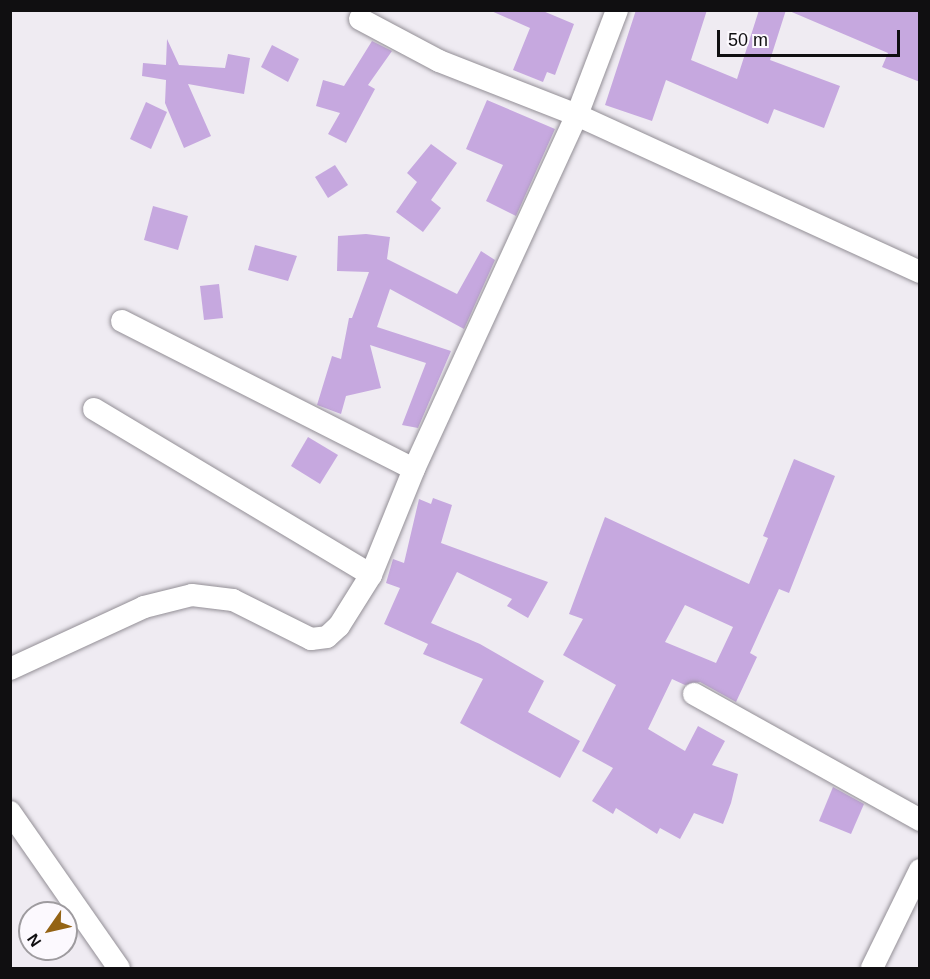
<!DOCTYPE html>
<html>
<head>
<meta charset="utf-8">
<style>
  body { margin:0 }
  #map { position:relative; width:930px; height:979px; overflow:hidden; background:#efebf2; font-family:Helvetica,sans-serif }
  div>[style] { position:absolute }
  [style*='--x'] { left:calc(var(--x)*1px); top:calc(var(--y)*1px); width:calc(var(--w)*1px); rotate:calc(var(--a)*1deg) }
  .building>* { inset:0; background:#c6a8df }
  .roads { filter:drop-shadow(0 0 2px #938f96) drop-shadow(0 0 2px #938f96) }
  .minor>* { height:22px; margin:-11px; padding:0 11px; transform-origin:11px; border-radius:11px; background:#fff }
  span { translate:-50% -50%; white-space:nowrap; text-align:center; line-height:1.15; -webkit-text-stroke:6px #fcf9fe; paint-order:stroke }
  .frame { position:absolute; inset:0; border:12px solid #100f11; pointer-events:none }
  .north { position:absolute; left:18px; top:901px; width:60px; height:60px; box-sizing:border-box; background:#fcf9fe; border:2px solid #9e9b9f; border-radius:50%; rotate:236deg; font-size:16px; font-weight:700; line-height:24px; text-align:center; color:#100f11 }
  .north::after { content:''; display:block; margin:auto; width:21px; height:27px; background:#946314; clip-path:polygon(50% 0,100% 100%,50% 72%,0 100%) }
  .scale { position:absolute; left:717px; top:30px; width:183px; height:27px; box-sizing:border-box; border:3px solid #100f11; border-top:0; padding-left:8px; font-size:18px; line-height:21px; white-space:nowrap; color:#100f11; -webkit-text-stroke:4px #fcf9fe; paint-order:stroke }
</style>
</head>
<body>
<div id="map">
  <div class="building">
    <div style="clip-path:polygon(489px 10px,543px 11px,574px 24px,555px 75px,547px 72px,543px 82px,513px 70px,530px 28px)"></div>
    <div style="clip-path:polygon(636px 10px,707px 10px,691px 60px,737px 79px,759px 10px,786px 10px,770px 60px,840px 86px,824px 128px,774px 109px,768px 124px,666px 80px,652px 121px,605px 105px)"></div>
    <div style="clip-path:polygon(787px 10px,920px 10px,920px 82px,882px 67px,888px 53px)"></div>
    <div style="clip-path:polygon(167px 39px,179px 65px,225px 68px,228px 54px,250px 58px,244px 94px,188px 84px,211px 136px,184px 148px,165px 103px,166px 80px,142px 76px,143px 63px,166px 65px)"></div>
    <div style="clip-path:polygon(372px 41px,392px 51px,368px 85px,375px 89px,346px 143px,328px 134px,340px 113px,316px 106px,323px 80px,344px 86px)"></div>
    <div style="clip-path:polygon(272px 45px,299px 59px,288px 82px,261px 67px)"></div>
    <div style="clip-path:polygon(487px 100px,555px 129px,516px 216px,486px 201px,503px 165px,466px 149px)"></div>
    <div style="clip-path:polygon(146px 102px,167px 112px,151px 149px,130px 139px)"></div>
    <div style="clip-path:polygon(431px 144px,457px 163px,431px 200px,441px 208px,423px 232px,396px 212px,417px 182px,407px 173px)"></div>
    <div style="clip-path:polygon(335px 165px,348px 185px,328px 198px,315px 177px)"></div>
    <div style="clip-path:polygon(153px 206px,188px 216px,178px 250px,144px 240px)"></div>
    <div style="clip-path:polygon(366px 234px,390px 237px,387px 259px,457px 294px,481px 251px,495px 260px,464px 329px,390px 289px,377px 327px,451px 351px,418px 428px,402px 425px,426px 363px,370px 345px,381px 388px,346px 396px,341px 414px,317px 405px,332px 356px,341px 359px,349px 318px,352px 318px,369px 272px,337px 271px,338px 236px)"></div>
    <div style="clip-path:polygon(255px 245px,297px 256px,288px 281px,248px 270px)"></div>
    <div style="clip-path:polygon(219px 284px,223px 318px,204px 320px,200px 286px)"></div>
    <div style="clip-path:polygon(308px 437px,338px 455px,320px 484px,291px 466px)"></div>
    <div style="clip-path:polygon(evenodd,794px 459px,835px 476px,789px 593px,779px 589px,750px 653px,757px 657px,736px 702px,700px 682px,685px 685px,672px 679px,648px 729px,685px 751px,698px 726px,725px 741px,712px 765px,738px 774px,731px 803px,723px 824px,694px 813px,680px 839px,660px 828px,657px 834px,616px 808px,613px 814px,592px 801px,613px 768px,582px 751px,616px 685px,563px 655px,583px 619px,569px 614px,605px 517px,749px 584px,768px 538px,763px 536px,794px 459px,685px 605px,733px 627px,716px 663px,665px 642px,685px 605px)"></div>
    <div style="clip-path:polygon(433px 498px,452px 505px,441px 543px,548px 582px,528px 618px,507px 606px,512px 599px,457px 572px,431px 623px,480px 644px,544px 681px,528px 712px,580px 741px,560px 778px,460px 723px,483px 679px,423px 654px,428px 644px,384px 624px,400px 588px,386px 583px,393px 559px,404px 563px,419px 499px,431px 504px)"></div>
    <div style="clip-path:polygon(833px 787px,864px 804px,851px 834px,819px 821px)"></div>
  </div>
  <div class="roads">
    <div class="minor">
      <div style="--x:360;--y:19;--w:89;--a:28"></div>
      <div style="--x:439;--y:61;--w:148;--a:21.4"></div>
      <div style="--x:577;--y:115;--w:377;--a:24.6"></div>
      <div style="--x:122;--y:321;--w:327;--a:26.9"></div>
      <div style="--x:94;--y:409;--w:323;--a:30.9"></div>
      <div style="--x:10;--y:669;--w:148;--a:-24.8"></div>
      <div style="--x:144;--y:607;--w:49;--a:-14"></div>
      <div style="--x:192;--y:595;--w:41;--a:7"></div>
      <div style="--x:233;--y:600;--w:87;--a:26.6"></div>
      <div style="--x:311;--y:639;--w:16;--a:-7"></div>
      <div style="--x:327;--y:637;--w:16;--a:-43"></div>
      <div style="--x:339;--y:626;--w:60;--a:-57.9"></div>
      <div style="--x:371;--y:575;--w:114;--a:-67.9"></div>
      <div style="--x:414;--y:469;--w:390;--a:-65.3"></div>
      <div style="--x:577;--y:115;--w:112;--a:-69.1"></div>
      <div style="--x:694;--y:694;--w:259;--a:29.1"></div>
      <div style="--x:10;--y:812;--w:190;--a:55.1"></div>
      <div style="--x:872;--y:968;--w:109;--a:-63.9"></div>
    </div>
  </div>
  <div class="frame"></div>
  <div class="north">N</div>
  <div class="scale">50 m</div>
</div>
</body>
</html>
